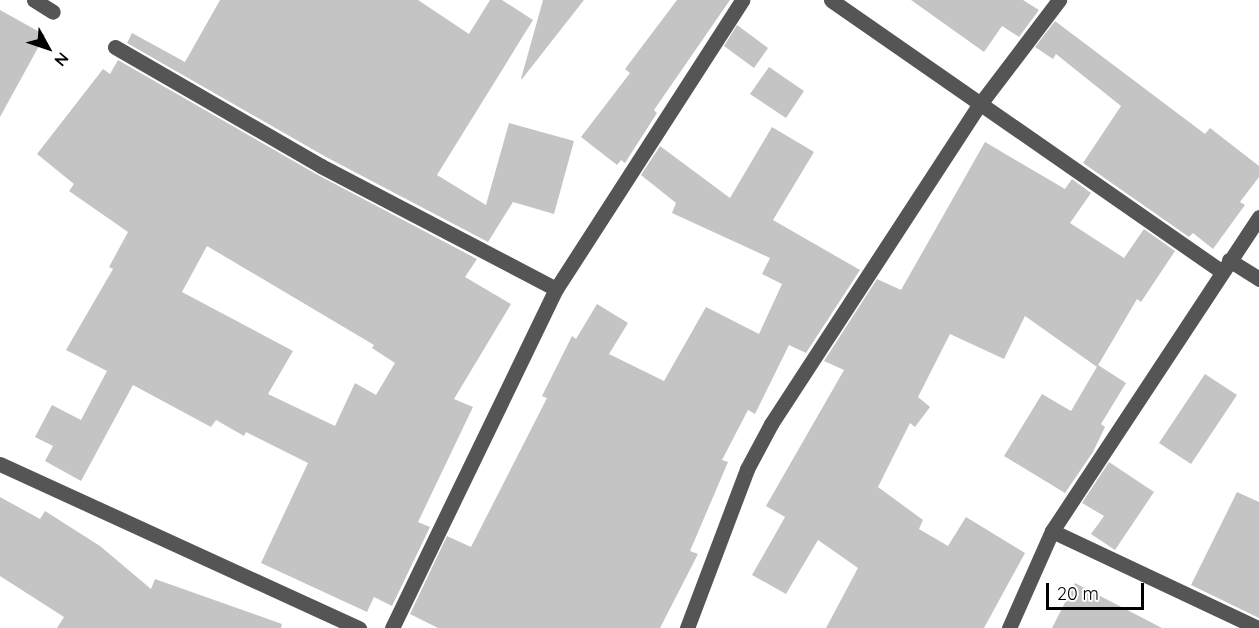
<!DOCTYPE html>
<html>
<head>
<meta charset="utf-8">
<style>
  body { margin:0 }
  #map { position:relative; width:1259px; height:628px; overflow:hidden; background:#fff; font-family:Quicksand,sans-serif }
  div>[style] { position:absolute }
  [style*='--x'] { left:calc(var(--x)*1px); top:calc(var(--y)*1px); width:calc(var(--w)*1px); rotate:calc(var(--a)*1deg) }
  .building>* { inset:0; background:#c4c4c4 }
  .minor>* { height:15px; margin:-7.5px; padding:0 7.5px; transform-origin:7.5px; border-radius:7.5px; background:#555 }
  span { translate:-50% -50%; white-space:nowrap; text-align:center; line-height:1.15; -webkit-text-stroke:6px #fff; paint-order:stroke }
  .north { position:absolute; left:18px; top:18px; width:60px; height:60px; -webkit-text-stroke:4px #fff; paint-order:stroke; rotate:130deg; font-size:16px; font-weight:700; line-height:24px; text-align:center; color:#000 }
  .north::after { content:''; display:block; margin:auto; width:21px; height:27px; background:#000; clip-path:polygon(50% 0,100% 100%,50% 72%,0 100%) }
  .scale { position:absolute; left:1046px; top:583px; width:98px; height:27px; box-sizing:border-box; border:3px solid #000; border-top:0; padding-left:8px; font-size:18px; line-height:21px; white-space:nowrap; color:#000; -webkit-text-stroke:4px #fff; paint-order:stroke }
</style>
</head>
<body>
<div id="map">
  <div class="building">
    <div style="clip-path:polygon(220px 0,418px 0,469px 34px,490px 0,502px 0,533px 20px,437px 175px,486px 205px,509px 123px,574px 141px,554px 214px,513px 202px,488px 242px,326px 157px,127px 43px,132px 33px,185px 62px)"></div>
    <div style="clip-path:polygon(543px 0,584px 0,522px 79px,521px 79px)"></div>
    <div style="clip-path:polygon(677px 0,730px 0,654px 110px,657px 113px,625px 163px,621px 160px,617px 165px,581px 137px,630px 73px,625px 69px)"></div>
    <div style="clip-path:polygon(911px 0,1023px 0,1039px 10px,1019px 37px,1002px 26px,984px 52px)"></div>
    <div style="clip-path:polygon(0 10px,45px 35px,0 117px)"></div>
    <div style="clip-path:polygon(1055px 21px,1205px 134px,1210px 128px,1259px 166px,1259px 177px,1240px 202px,1245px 205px,1213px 249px,1193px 233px,1189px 237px,1083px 163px,1121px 106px,1056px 54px,1053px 59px,1035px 47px)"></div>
    <div style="clip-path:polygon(737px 25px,768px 48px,754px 68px,724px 46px)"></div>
    <div style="clip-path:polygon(evenodd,118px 60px,316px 174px,477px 259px,465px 277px,511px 304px,454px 399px,473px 407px,418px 522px,430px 527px,392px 606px,374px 597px,367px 612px,261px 563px,308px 463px,246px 432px,244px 436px,216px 420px,211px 427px,133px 385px,81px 481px,45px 461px,53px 446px,35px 437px,52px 405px,81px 420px,107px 371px,66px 350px,113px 269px,109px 267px,128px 232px,69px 191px,74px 184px,37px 154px,103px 69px,110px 74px,118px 60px,207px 246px,374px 345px,372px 348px,395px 363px,376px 395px,355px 383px,335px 426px,268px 394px,293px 351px,182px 292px,207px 246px)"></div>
    <div style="clip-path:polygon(769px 67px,804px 91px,786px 118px,750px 94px)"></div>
    <div style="clip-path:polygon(772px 127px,814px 152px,773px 220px,860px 270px,806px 353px,789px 345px,755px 414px,748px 410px,722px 460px,728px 462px,690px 551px,698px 554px,660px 628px,438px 628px,410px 614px,447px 536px,471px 547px,547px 398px,542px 396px,572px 336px,576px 339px,597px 304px,628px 323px,609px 354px,664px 381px,706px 307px,759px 334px,782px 284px,762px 274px,770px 258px,672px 213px,676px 203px,641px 175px,660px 146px,730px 198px)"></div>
    <div style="clip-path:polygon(985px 142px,1065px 189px,1072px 179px,1091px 193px,1070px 223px,1124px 258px,1144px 229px,1175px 251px,1141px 302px,1137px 299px,1097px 367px,1025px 316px,1004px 359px,950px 334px,918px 397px,930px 407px,915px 427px,910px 423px,878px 487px,923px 520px,919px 529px,948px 546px,966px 517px,1025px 553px,984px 628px,826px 628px,858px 568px,818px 540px,786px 594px,752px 575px,785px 517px,766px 506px,844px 370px,824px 361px,877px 279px,901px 290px)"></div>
    <div style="clip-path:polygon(1098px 365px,1126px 383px,1101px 424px,1105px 427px,1093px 452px,1065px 493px,1004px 456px,1042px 394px,1071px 411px)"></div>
    <div style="clip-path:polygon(1205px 374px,1237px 395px,1191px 464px,1159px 443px)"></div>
    <div style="clip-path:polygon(1109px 462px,1154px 492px,1115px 550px,1091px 534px,1104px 516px,1082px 503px)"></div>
    <div style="clip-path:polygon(1237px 492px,1259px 502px,1259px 618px,1191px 585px)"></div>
    <div style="clip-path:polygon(0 497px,40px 519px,45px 511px,100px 546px,151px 589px,155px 579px,282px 624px,281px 628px,57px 628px,64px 617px,0 576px)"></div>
    <div style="clip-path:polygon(1075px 583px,1162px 628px,1052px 628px)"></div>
  </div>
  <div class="minor">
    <div style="--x:34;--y:0;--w:22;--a:32"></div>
    <div style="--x:831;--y:0;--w:476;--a:34.8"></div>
    <div style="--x:115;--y:47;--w:238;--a:30"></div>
    <div style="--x:321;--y:166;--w:265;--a:27.6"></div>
    <div style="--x:1229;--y:260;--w:36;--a:32"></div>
    <div style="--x:0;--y:464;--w:395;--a:24.6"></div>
    <div style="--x:1052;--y:531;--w:228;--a:25.2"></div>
    <div style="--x:392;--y:628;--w:377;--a:-64.2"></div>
    <div style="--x:556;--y:289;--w:344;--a:-57.2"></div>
    <div style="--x:687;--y:628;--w:170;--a:-69.3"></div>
    <div style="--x:747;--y:469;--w:51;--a:-61.9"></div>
    <div style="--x:771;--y:424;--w:382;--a:-56.9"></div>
    <div style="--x:980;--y:104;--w:131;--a:-52.8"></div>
    <div style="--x:1009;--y:628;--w:106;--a:-66.1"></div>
    <div style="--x:1052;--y:531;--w:376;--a:-56.6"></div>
  </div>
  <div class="north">N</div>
  <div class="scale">20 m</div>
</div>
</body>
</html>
